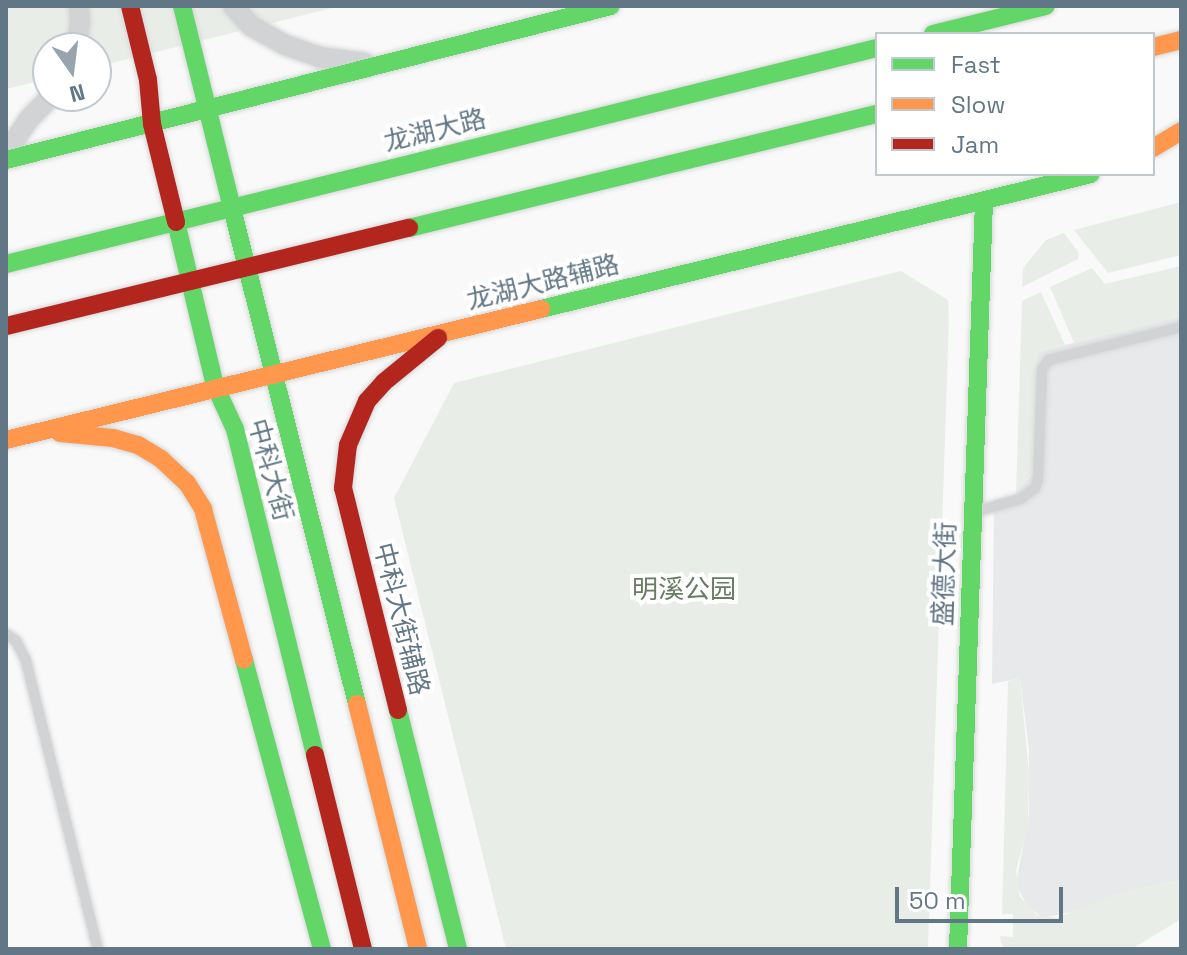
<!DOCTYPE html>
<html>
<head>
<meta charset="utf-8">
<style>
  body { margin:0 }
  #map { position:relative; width:1187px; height:955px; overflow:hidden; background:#f9f9f9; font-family:"Space Grotesk","Noto Sans SC",sans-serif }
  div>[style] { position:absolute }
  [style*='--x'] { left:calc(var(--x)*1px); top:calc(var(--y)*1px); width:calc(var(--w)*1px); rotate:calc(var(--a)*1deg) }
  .built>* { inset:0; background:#e7e9ea }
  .green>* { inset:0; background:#e9ede7 }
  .roads { filter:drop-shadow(0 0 2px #d6d7d8) drop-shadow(0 0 2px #d6d7d8) }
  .lane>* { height:10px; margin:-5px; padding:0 5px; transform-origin:5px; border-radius:5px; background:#d2d3d4 }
  .street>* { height:20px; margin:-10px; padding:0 10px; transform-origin:10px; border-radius:10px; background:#d2d3d4 }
  .fast>* { height:18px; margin:-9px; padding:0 9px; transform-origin:9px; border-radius:9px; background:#63d668 }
  .slow>* { height:18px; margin:-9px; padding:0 9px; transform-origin:9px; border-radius:9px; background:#ff974d }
  .jam>* { height:18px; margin:-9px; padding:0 9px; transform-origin:9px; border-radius:9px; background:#b3261e }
  span { translate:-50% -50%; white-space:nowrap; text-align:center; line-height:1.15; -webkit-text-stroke:8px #fff; paint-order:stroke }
  .street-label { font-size:26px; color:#627786 }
  .park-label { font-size:26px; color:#677c62 }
  .frame { position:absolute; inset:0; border:8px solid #627786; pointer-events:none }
  .legend { position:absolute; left:875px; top:32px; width:280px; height:144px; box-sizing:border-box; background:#fff; border:2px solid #c0c9cf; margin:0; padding:10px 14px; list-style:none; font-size:24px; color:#627786 }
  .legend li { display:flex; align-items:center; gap:16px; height:40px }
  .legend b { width:40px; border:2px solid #c0c9cf }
  .north { position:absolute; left:32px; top:32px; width:80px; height:80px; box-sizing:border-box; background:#fff; border:2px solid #c0c9cf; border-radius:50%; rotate:166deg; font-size:22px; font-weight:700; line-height:32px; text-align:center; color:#627786 }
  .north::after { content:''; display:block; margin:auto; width:28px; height:36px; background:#97a4ae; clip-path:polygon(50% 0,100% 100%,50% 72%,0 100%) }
  .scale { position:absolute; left:895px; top:887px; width:168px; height:36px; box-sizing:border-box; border:4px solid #627786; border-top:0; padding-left:10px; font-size:24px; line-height:28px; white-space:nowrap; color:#627786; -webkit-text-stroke:6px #fff; paint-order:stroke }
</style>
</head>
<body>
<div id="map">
  <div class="built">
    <div style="clip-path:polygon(1181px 316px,1181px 880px,1121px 893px,1076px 911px,1043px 918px,1027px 906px,1016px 884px,1029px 814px,1029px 750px,1020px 678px,992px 684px,994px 500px,1016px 494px,1033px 472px,1037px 352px)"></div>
  </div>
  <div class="green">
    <div style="clip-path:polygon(6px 6px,340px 6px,96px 67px,96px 48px,48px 48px,48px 79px,6px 89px)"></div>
    <div style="clip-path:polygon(1181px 202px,1181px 255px,1108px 273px,1074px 230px)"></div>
    <div style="clip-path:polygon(1064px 233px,1079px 253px,1078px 259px,1022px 287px,1023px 268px,1046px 240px)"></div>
    <div style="clip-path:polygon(1181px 266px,1181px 316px,1074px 343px,1050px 287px,1092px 268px,1105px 284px)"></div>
    <div style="clip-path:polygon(901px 271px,948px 300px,949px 318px,928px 949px,506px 949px,394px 498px,454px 383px)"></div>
    <div style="clip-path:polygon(1041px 292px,1065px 345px,1037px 352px,1033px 471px,1016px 494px,1022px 301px)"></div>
    <div style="clip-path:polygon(1020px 678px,1029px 773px,1028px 827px,1016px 870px,1020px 897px,1037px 915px,1056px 918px,1121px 893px,1181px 880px,1181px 919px,1132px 949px,1005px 949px,1001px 942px,1000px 936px,1013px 937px,1013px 914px,1002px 914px,1008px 681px)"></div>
  </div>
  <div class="roads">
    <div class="lane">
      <div style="--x:978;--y:511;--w:44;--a:-15.9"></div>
      <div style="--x:1020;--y:499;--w:19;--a:-36"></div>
      <div style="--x:1035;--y:488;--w:9;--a:-72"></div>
      <div style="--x:1038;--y:479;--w:110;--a:-87.9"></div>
      <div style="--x:1042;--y:369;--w:11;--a:-52"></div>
      <div style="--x:1049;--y:360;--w:136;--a:-14"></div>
      <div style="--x:6;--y:634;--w:12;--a:35"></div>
      <div style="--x:16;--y:641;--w:22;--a:63"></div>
      <div style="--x:26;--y:661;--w:297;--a:76"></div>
    </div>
    <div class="street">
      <div style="--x:233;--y:6;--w:27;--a:48"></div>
      <div style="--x:251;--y:26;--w:39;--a:29"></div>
      <div style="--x:285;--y:45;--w:36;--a:19"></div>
      <div style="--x:319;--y:57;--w:46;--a:7.4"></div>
      <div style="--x:76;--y:48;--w:24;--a:-81"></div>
      <div style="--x:80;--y:24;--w:18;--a:-93"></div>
      <div style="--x:6;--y:153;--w:41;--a:-55.9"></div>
      <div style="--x:29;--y:119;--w:32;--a:-46"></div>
    </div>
    <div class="fast">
      <div style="--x:182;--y:6;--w:208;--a:76.1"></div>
      <div style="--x:933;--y:34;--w:116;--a:-13.9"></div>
      <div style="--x:6;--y:160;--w:624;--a:-14.28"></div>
      <div style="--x:232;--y:208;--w:512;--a:75.86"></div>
      <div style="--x:176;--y:222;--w:169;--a:76.6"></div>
      <div style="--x:215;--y:386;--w:47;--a:65.1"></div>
      <div style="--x:235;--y:429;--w:336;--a:76.2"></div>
      <div style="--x:409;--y:228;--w:482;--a:-13.7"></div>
      <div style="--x:6;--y:264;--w:897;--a:-13.93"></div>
      <div style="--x:541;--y:309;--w:566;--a:-13.79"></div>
      <div style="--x:244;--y:660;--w:299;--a:74.9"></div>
      <div style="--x:398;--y:710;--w:246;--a:75.9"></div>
      <div style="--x:958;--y:949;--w:747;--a:-88.01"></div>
    </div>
    <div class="slow">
      <div style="--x:1153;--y:47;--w:29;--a:-14"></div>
      <div style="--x:1153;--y:148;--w:33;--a:-31"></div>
      <div style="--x:60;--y:433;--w:53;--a:5.4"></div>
      <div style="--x:113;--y:438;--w:26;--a:16"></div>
      <div style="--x:138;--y:445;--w:27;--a:31"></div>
      <div style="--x:161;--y:459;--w:35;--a:43"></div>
      <div style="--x:187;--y:483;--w:31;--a:58"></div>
      <div style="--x:203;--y:509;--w:156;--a:74.8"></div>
      <div style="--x:6;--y:440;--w:551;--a:-13.76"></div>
      <div style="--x:357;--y:704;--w:252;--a:76"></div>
    </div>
    <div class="jam">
      <div style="--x:130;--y:6;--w:76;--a:76.3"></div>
      <div style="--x:148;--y:80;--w:44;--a:84.8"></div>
      <div style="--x:152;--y:124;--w:101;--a:76.2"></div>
      <div style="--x:6;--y:326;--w:415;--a:-13.7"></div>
      <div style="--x:398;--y:710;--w:229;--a:-103.9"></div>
      <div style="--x:343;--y:488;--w:43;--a:-83.4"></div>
      <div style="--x:348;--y:445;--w:48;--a:-66.6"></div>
      <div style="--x:367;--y:401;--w:25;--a:-48"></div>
      <div style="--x:384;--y:382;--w:70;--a:-39.2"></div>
      <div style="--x:315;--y:755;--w:200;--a:76.1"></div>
    </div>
  </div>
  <div class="street-label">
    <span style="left:435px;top:131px;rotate:-14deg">龙湖大路</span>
    <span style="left:543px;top:283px;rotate:-14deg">龙湖大路辅路</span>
    <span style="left:270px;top:470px;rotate:75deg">中科大街</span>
    <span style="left:945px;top:574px;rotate:-88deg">盛德大街</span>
    <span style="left:401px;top:619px;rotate:76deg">中科大街辅路</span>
  </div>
  <div class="park-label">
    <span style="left:684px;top:590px">明溪公园</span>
  </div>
  <div class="frame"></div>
  <ul class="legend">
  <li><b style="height:10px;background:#63d668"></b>Fast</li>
  <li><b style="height:10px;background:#ff974d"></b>Slow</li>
  <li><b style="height:10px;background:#b3261e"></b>Jam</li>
  </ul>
  <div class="north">N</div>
  <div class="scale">50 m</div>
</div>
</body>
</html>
